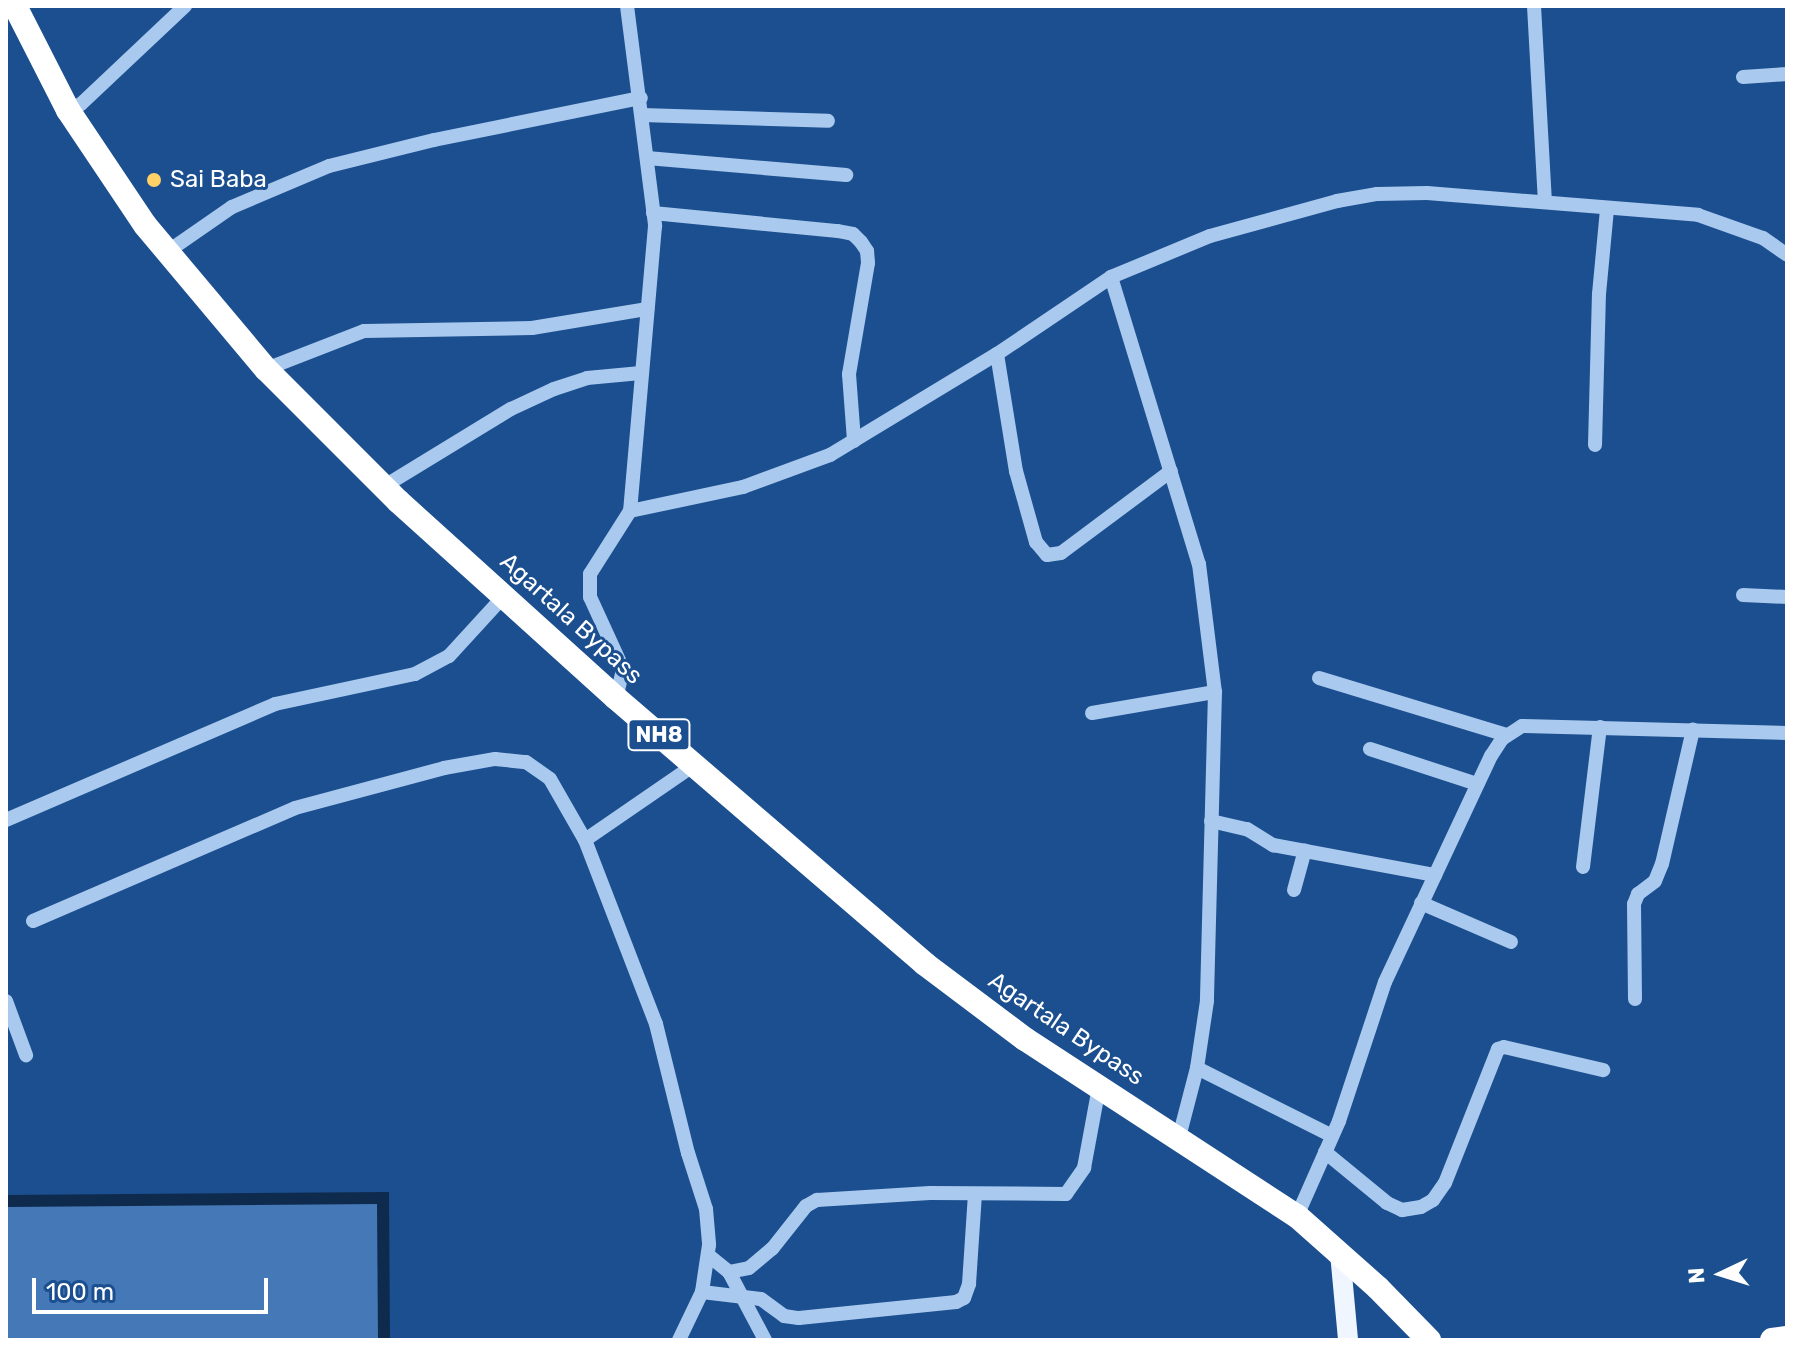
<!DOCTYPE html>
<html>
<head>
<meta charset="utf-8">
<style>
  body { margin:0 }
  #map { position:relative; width:1793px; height:1346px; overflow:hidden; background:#1b4f8f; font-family:Rubik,sans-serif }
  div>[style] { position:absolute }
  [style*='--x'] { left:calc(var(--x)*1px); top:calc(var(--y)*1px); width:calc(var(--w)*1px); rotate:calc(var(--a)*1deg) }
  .shadow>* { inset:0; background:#0007 }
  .building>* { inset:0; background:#4478b7 }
  .minor>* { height:14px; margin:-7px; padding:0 7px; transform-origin:7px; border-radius:7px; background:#a9c9ee }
  .major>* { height:20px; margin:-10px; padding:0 10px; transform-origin:10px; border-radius:10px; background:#f0f6ff }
  .highway>* { height:24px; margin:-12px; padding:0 12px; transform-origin:12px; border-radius:12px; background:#fff }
  .dots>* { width:22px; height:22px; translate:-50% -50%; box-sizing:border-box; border:4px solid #1b4f8f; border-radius:50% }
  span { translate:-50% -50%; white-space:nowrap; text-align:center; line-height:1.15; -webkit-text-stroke:6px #1b4f8f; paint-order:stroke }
  .shield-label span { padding:2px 6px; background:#1b4f8f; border:2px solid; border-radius:6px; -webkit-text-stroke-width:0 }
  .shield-label { font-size:22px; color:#fff; font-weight:700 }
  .poi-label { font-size:24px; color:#fff }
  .left { translate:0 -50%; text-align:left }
  .street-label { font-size:24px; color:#fff }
  .frame { position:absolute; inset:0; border:8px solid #fff; pointer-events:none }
  .north { position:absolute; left:1681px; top:1234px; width:80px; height:80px; -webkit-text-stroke:6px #1b4f8f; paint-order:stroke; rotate:266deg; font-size:22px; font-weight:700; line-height:32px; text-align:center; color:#fff }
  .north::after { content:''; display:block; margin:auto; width:28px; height:36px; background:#fff; clip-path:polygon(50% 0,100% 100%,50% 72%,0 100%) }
  .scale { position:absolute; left:32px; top:1278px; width:236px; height:36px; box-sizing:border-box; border:4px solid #fff; border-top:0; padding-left:10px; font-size:24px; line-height:28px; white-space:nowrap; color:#fff; -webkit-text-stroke:6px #1b4f8f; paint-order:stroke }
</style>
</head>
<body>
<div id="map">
  <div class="shadow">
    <div style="clip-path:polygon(389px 1192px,390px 1340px,6px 1340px,6px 1195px)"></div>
  </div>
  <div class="building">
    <div style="clip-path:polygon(377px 1204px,378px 1340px,6px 1340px,6px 1207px)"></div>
  </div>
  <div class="minor">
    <div style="--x:627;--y:6;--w:222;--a:82.7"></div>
    <div style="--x:655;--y:226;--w:286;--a:95"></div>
    <div style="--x:1534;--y:6;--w:196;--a:86.8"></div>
    <div style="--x:1743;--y:77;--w:44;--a:-3.9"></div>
    <div style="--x:68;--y:110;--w:14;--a:-25"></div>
    <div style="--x:81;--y:104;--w:143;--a:-43.3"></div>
    <div style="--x:642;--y:115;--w:186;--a:1.8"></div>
    <div style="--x:647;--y:158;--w:200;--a:4.9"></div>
    <div style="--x:653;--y:213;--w:186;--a:5.6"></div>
    <div style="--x:838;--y:231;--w:15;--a:11"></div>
    <div style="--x:853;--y:234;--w:11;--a:45"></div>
    <div style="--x:861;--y:242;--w:11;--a:56"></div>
    <div style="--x:867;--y:251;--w:12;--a:85"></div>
    <div style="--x:868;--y:263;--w:113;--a:99.7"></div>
    <div style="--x:849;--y:374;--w:67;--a:85.7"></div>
    <div style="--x:167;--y:252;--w:79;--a:-34.7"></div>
    <div style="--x:232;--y:207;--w:105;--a:-22.9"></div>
    <div style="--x:329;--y:166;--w:108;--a:-13.9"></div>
    <div style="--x:434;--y:140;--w:211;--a:-11.5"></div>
    <div style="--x:1111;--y:277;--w:300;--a:73"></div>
    <div style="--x:1199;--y:564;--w:129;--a:82.9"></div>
    <div style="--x:1215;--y:692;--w:309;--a:91.5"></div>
    <div style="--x:1207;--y:1001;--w:68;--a:98.5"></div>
    <div style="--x:1197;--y:1068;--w:71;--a:104.6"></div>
    <div style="--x:997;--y:354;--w:119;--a:80.8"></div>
    <div style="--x:1016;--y:471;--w:74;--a:74.3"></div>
    <div style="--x:1036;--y:542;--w:17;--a:50"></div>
    <div style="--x:1047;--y:555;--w:14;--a:-8"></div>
    <div style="--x:1061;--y:553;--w:137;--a:-36.7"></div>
    <div style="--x:266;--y:369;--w:105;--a:-21.2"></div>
    <div style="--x:364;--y:331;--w:168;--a:-1"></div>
    <div style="--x:532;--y:328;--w:117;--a:-9.4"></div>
    <div style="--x:1595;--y:445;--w:151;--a:-88.5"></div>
    <div style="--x:1599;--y:294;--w:85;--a:-84.6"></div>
    <div style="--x:383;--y:487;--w:150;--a:-31.4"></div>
    <div style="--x:511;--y:409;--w:47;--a:-24.9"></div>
    <div style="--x:554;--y:389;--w:35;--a:-18"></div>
    <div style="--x:587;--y:378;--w:54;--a:-5.3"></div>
    <div style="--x:1743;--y:595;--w:44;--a:2.6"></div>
    <div style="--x:1319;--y:678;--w:196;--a:16.9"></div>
    <div style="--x:616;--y:698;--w:30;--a:-76"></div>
    <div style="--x:623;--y:669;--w:79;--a:-114.6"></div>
    <div style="--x:590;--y:597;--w:23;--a:-90"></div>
    <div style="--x:590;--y:574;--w:75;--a:-57.6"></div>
    <div style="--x:630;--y:511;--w:116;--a:-12"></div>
    <div style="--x:743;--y:487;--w:93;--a:-20.2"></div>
    <div style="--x:830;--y:455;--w:195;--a:-31.2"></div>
    <div style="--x:997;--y:354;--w:138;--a:-34"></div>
    <div style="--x:1111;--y:277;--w:107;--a:-22.5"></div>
    <div style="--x:1210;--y:236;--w:132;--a:-15.4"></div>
    <div style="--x:1337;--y:201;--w:41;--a:-9.9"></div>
    <div style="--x:1377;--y:194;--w:50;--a:-1.1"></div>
    <div style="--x:1427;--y:193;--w:272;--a:4.6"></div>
    <div style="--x:1698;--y:215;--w:69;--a:19.5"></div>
    <div style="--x:1763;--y:238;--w:29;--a:35"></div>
    <div style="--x:1092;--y:713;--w:125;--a:-9.7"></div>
    <div style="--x:1370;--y:749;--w:113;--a:18.1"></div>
    <div style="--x:6;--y:820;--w:293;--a:-23.3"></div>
    <div style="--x:275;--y:704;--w:143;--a:-12.1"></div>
    <div style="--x:415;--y:674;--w:38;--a:-28"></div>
    <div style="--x:449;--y:656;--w:81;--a:-47.5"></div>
    <div style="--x:1211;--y:821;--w:37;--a:13"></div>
    <div style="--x:1247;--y:829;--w:31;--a:32"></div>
    <div style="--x:1273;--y:845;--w:165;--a:10.5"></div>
    <div style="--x:585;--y:840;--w:132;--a:-34.5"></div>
    <div style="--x:1583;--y:867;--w:141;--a:-83.1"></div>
    <div style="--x:1294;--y:890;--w:41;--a:-74.6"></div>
    <div style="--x:1421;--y:903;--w:98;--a:23.4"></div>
    <div style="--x:33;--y:921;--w:285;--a:-23.3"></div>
    <div style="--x:295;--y:808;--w:154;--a:-15"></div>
    <div style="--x:444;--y:768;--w:52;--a:-10"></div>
    <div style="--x:495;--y:759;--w:31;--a:6"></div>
    <div style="--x:526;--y:762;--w:29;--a:35"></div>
    <div style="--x:550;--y:779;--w:70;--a:60.2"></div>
    <div style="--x:585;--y:840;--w:197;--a:68.9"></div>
    <div style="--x:656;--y:1024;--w:133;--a:76.1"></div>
    <div style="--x:688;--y:1153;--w:59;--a:72.2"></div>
    <div style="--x:706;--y:1209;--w:36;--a:85"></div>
    <div style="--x:709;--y:1245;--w:48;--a:98.5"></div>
    <div style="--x:702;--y:1292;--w:53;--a:115.6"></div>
    <div style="--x:1635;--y:999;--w:95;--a:-90.6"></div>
    <div style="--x:1634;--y:904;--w:11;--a:-68"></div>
    <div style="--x:1638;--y:894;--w:21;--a:-37"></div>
    <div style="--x:1655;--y:881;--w:18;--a:-68"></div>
    <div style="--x:1662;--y:864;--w:138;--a:-77"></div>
    <div style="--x:6;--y:1001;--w:58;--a:69.7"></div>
    <div style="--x:1197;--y:1068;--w:151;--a:26.7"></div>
    <div style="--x:1325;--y:1152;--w:80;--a:39.4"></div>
    <div style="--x:1387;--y:1203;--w:17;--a:25"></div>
    <div style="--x:1402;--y:1210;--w:19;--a:-9"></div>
    <div style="--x:1421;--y:1207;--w:14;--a:-30"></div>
    <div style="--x:1433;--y:1200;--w:21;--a:-55"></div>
    <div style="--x:1445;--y:1183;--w:144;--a:-68.4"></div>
    <div style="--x:1498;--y:1049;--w:6;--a:-18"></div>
    <div style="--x:1504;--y:1047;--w:102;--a:13.1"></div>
    <div style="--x:1297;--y:1216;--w:104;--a:-66.1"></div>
    <div style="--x:1339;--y:1121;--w:146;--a:-71.7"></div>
    <div style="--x:1385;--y:982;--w:250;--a:-64.9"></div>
    <div style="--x:1491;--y:756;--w:20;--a:-57"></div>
    <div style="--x:1502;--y:739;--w:24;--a:-33"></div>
    <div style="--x:1522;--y:726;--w:265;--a:1.5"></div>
    <div style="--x:708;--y:1255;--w:27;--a:39"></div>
    <div style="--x:729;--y:1272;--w:77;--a:62.1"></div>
    <div style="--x:729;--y:1272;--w:20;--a:-11"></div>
    <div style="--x:749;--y:1268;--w:30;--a:-40"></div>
    <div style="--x:772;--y:1249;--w:55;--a:-51.7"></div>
    <div style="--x:806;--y:1206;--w:13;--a:-29"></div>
    <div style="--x:817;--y:1200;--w:113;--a:-3.5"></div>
    <div style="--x:930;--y:1193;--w:136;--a:0.4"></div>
    <div style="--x:1066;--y:1194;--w:32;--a:-55"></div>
    <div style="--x:1084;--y:1168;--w:82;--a:-79.5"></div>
    <div style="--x:702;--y:1292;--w:59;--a:6.8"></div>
    <div style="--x:761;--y:1299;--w:29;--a:36"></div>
    <div style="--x:784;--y:1316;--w:15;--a:8"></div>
    <div style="--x:799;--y:1318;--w:158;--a:-5.8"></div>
    <div style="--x:956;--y:1302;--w:9;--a:-27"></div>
    <div style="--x:964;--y:1298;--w:15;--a:-70"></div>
    <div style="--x:969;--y:1284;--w:90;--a:-86.2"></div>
  </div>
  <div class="major">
    <div style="--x:1340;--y:1253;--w:87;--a:84.7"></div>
  </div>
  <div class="highway">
    <div style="--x:15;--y:6;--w:117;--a:63"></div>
    <div style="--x:68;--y:110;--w:138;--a:56.2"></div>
    <div style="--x:145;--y:225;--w:188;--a:50"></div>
    <div style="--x:266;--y:369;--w:187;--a:45"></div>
    <div style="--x:398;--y:501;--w:294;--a:42.1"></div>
    <div style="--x:616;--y:698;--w:408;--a:40.7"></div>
    <div style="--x:925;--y:964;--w:125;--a:36.9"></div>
    <div style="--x:1025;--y:1039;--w:325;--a:33.1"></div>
    <div style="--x:1297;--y:1216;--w:108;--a:41.6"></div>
    <div style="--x:1378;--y:1288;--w:73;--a:45.6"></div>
    <div style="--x:1772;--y:1340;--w:15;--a:-8"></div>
  </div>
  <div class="dots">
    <div style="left:154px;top:180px;background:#ffd166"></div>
  </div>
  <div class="shield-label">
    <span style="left:659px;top:735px">NH8</span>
  </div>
  <div class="poi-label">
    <span class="left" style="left:170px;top:180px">Sai Baba</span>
  </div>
  <div class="street-label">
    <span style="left:571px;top:619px;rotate:42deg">Agartala Bypass</span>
    <span style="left:1066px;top:1029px;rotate:34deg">Agartala Bypass</span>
  </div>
  <div class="frame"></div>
  <div class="north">N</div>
  <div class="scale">100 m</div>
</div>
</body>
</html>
